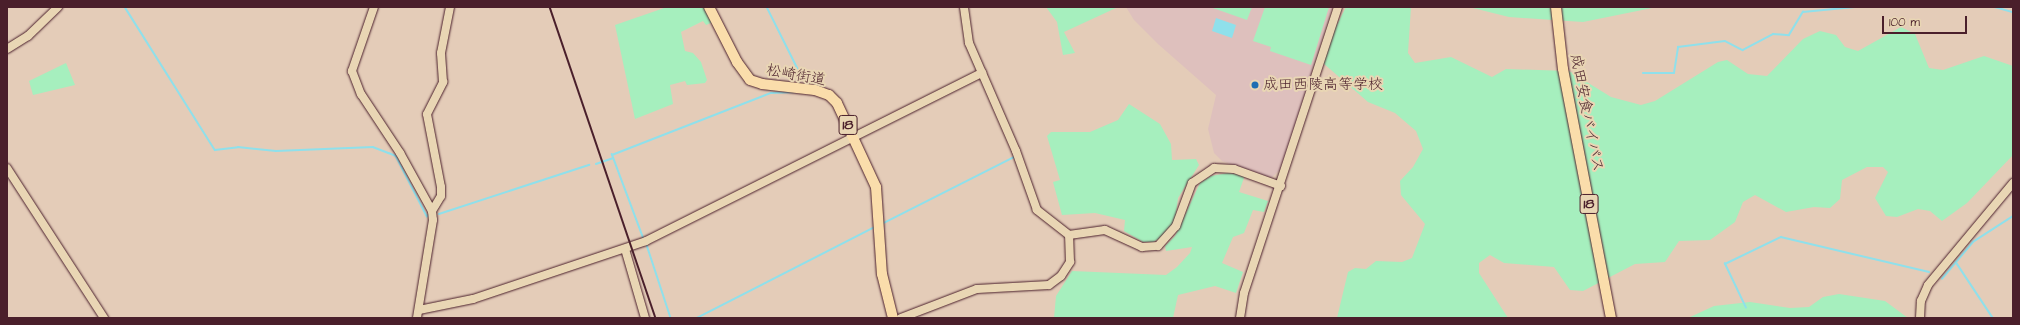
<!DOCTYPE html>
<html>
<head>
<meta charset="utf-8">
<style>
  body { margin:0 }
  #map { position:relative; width:2020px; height:325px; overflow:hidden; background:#e4ccb8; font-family:"Architects Daughter","Klee One",sans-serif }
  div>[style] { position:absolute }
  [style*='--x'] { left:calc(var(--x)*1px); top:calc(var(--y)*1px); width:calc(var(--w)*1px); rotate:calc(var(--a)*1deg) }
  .built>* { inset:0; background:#dec0bd }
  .green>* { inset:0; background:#a6efbe }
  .water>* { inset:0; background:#8fe0eb }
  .stream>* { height:1.5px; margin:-0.75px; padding:0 0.75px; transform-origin:0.75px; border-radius:0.75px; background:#8fe0eb }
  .roads { filter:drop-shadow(0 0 1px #4a1f2b) drop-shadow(0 0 1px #4a1f2b) }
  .minor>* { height:8px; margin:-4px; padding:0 4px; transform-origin:4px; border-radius:4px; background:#e9d6b4 }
  .major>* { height:10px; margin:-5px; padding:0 5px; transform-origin:5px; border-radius:5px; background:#faddab }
  .rail>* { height:1.5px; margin:-0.75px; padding:0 0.75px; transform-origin:0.75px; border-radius:0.75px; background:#4a1f2b }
  .dots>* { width:11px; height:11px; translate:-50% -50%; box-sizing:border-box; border:2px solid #e9d6b4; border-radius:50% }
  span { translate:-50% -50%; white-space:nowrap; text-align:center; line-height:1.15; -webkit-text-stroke:4px #e9d6b4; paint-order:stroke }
  .shield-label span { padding:1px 3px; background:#e9d6b4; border:1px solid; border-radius:3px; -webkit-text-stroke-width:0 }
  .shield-label { font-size:14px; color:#4a1f2b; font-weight:700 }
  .street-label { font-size:15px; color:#4a1f2b }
  .poi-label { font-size:15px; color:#4a1f2b }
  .left { translate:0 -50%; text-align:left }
  .frame { position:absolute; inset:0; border:8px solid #4a1f2b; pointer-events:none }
  .scale { position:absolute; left:1882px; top:16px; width:85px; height:18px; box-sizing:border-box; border:2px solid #4a1f2b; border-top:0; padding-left:5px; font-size:12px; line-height:14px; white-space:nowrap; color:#4a1f2b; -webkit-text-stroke:3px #e9d6b4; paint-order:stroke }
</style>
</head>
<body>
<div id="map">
  <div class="built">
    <div style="clip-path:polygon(1126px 7px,1332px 7px,1282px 168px,1271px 178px,1222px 161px,1214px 153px,1208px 129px,1216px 95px,1158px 44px,1134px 20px)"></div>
  </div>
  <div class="green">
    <div style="clip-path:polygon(667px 7px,705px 7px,713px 22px,706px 25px,703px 21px,681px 32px,685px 51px,693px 53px,701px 62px,707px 80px,705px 83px,687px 85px,685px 81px,670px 85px,673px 104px,635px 119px,615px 25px)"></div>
    <div style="clip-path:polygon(1046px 7px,1116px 7px,1116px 8px,1064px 32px,1075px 53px,1063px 55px,1057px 22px)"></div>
    <div style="clip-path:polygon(1210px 7px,1252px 7px,1247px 20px)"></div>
    <div style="clip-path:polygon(1265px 7px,1329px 7px,1311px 65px,1270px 51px,1271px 47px,1253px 41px)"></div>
    <div style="clip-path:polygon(1346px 7px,1411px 7px,1408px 53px,1415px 63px,1451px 57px,1492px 77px,1506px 69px,1569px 71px,1611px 97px,1641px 105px,1655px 101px,1718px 62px,1727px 60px,1748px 74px,1767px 76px,1803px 39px,1820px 31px,1836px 35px,1845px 47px,1858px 51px,1901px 27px,1915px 34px,1929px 68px,1943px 70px,1984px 56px,2013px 66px,2013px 155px,1967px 203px,1942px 221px,1930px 211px,1918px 209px,1897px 217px,1886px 216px,1875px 198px,1888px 172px,1883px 167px,1867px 167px,1842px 180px,1840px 199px,1830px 208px,1814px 207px,1786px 212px,1755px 195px,1743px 202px,1735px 222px,1710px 240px,1679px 241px,1665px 262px,1635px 264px,1583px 291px,1570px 290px,1554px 267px,1504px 263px,1490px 255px,1479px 263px,1479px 273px,1508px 318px,1337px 318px,1348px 272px,1355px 268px,1366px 269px,1376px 261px,1402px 262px,1412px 258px,1425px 224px,1401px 195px,1400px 181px,1413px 167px,1423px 149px,1416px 131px,1395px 113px,1368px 102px,1323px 63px,1327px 44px)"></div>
    <div style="clip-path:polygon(1469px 7px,1657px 7px,1583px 22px,1509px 17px)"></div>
    <div style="clip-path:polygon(66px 63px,75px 85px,33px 95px,29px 81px)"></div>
    <div style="clip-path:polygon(1129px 104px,1160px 124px,1171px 144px,1172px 160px,1196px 159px,1199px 165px,1178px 198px,1175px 221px,1165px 236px,1153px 242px,1143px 242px,1124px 231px,1125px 220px,1095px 213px,1062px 215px,1053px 182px,1060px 180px,1047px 136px,1051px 132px,1090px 132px,1118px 120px)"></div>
    <div style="clip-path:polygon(1228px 173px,1245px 175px,1239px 192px,1268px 201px,1264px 212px,1253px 210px,1244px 233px,1233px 237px,1222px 263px,1243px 272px,1236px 293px,1215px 286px,1178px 295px,1173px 318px,1054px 318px,1056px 296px,1072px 271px,1166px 275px,1177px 267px,1190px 253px,1192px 247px,1166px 251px,1165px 246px,1175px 236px,1200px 183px,1211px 176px)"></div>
    <div style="clip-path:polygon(1839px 294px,1885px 301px,1908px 318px,1688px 318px,1714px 306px,1750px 302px,1790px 308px,1809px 307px,1823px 297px)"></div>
  </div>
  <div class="water">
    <div style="clip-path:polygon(1216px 18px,1236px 25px,1232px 38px,1212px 31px)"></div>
  </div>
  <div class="stream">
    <div style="--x:125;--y:7;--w:169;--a:57.8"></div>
    <div style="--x:215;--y:150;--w:23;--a:-7"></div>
    <div style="--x:238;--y:147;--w:38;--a:6"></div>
    <div style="--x:276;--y:151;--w:97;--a:-2.4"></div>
    <div style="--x:373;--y:147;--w:17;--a:21"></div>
    <div style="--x:389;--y:153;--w:8;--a:23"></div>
    <div style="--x:396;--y:156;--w:68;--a:62.7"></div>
    <div style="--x:427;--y:216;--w:2;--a:-27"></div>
    <div style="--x:767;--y:7;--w:74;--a:63.4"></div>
    <div style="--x:800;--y:73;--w:12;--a:95"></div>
    <div style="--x:1995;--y:7;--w:19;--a:16"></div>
    <div style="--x:1643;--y:73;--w:31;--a:0"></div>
    <div style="--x:1674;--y:73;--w:26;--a:-81"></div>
    <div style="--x:1678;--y:47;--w:47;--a:-7.3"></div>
    <div style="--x:1725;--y:41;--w:20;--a:27"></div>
    <div style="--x:1743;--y:50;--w:34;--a:-28"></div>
    <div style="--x:1773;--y:34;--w:16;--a:4"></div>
    <div style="--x:1789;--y:35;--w:27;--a:-59"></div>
    <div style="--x:1803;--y:12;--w:52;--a:-5.5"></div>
    <div style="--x:596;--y:164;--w:18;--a:-19"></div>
    <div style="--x:439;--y:214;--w:158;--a:-18.1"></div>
    <div style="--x:882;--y:224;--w:148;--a:-26.9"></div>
    <div style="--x:643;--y:238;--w:89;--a:-110.5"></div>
    <div style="--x:612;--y:155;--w:171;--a:-21.3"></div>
    <div style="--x:771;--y:93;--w:27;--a:-2"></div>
    <div style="--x:647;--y:245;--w:77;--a:71.8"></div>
    <div style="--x:1956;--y:262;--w:67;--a:56.5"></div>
    <div style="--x:1942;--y:279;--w:48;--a:-50"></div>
    <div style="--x:1973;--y:242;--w:48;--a:-33"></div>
    <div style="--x:1746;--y:308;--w:49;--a:-115.5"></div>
    <div style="--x:1725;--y:264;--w:62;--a:-25.7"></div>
    <div style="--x:1781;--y:237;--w:152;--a:13.3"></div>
    <div style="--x:697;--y:318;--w:200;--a:-27.1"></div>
  </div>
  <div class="roads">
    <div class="minor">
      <div style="--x:374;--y:7;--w:68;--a:109"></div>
      <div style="--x:352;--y:71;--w:25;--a:69"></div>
      <div style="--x:361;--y:94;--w:71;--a:56.5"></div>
      <div style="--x:400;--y:153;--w:66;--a:61.1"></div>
      <div style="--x:432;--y:211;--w:9;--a:84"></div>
      <div style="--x:433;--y:220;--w:99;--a:99.3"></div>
      <div style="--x:7;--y:49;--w:25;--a:-32"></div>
      <div style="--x:28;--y:36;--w:42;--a:-44"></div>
      <div style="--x:7;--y:168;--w:179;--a:57.1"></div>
      <div style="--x:432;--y:211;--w:17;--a:-59"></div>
      <div style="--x:441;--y:196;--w:9;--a:-90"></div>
      <div style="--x:441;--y:187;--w:74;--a:-100.9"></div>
      <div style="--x:427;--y:114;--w:36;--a:-63"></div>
      <div style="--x:443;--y:82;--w:29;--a:-94"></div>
      <div style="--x:441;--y:53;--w:47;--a:-78.9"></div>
      <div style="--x:1069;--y:235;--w:36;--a:-8"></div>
      <div style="--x:1105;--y:230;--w:41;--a:24.7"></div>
      <div style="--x:1142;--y:247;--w:16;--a:-4"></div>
      <div style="--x:1158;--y:246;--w:27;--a:-48"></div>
      <div style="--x:1176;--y:226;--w:46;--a:-69.6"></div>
      <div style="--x:1192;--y:183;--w:27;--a:-34"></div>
      <div style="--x:1214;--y:168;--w:20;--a:3"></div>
      <div style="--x:1234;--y:169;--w:50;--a:19.9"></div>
      <div style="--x:625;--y:249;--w:72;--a:73.8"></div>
      <div style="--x:419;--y:310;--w:55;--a:-11.5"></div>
      <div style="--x:473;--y:299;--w:182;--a:-18.5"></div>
      <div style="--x:646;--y:241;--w:376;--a:-26.6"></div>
      <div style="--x:901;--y:318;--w:81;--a:-20.9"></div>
      <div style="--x:977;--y:289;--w:72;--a:-3.2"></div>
      <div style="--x:1049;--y:285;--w:15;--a:-37"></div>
      <div style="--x:1061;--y:276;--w:17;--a:-57"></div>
      <div style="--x:1070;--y:262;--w:27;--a:-92"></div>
      <div style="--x:1069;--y:235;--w:41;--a:-142"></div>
      <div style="--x:1037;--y:210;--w:63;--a:-109.6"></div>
      <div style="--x:1016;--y:151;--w:118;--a:-113.5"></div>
      <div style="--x:969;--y:43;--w:36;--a:-98"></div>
      <div style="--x:1240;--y:318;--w:25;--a:-81"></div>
      <div style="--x:1244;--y:293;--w:301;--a:-71.8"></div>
      <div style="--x:1920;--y:318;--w:17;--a:-87"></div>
      <div style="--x:1921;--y:301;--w:17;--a:-66"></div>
      <div style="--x:1928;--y:285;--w:133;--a:-50.2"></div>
    </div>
    <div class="major">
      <div style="--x:709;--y:7;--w:62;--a:63"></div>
      <div style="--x:737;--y:62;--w:22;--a:54"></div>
      <div style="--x:750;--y:80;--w:13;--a:18"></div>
      <div style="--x:762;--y:84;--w:53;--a:6.5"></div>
      <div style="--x:815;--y:90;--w:15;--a:20"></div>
      <div style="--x:829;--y:95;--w:11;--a:45"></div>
      <div style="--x:837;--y:103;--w:93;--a:65.1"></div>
      <div style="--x:876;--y:187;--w:87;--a:86.1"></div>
      <div style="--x:882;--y:274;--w:45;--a:76"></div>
      <div style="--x:1556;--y:7;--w:62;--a:83.6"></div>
      <div style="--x:1563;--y:69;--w:254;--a:79.1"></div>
    </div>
  </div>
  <div class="rail">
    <div style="--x:550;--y:7;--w:329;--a:71.2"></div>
  </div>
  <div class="dots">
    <div style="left:1255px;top:85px;background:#1f6fb2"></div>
  </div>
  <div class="shield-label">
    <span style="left:848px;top:125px">18</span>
    <span style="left:1589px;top:204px">18</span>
  </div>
  <div class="street-label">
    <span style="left:796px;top:75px;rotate:10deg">松崎街道</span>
    <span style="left:1587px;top:113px;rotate:79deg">成田安食バイパス</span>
  </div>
  <div class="poi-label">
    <span class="left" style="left:1263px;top:85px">成田西陵高等学校</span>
  </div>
  <div class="frame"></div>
  <div class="scale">100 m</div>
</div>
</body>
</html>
